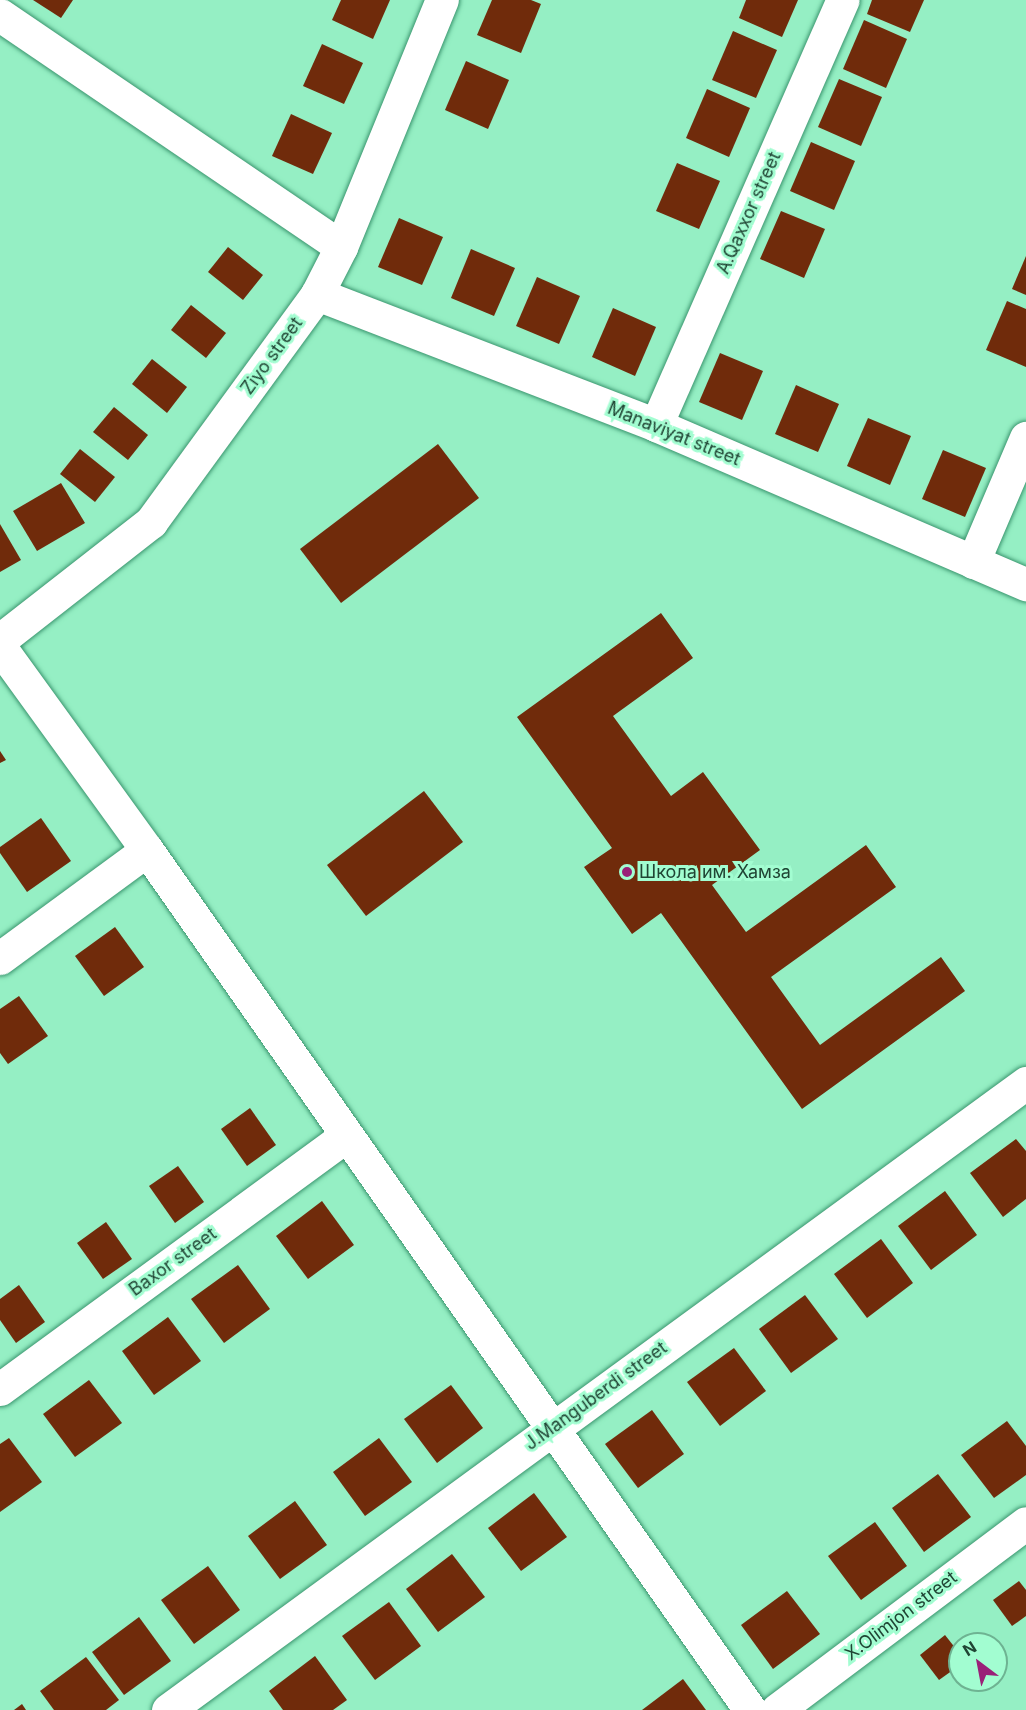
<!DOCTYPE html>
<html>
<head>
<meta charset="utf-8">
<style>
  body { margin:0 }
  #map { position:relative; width:1026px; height:1710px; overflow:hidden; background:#95efc4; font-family:Inter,sans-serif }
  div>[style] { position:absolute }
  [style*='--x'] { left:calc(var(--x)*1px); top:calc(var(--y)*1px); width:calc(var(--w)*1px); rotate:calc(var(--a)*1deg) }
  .building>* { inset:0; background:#702b0b }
  .roads { filter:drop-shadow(0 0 2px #3a956e) drop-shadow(0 0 2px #3a956e) }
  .street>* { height:33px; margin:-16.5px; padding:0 16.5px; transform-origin:16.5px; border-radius:16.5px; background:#fff }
  .dots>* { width:16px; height:16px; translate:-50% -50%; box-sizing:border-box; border:3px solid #a2fdd1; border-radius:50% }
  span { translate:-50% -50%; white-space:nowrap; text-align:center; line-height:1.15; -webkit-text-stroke:6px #a2fdd1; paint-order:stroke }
  .street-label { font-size:18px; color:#204534 }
  .poi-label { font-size:18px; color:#204534 }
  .left { translate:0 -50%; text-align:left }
  .north { position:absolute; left:948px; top:1632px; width:60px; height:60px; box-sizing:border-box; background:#a2fdd1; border:2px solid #6eb392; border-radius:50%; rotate:328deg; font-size:16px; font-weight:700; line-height:24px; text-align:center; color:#204534 }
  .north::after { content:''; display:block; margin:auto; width:21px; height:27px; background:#9a2078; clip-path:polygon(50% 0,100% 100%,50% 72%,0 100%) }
</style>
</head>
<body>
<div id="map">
  <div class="building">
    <div style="clip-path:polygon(33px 0,73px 0,61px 18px)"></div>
    <div style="clip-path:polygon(341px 0,390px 0,373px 39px,332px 20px)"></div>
    <div style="clip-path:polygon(492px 0,531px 0,541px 4px,521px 53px,477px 35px)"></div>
    <div style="clip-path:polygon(746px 0,798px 0,782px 37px,739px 18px)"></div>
    <div style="clip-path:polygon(872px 0,924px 0,910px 32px,867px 14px)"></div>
    <div style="clip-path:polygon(864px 20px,907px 39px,886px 88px,843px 69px)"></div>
    <div style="clip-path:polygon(733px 31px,777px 50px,756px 98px,712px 80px)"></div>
    <div style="clip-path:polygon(322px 44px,363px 63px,344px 104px,303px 86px)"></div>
    <div style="clip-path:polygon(466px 61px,509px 80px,488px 129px,445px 110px)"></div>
    <div style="clip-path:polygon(839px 79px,882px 97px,861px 146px,818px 127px)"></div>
    <div style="clip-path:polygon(707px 89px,750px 108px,729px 157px,686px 138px)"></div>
    <div style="clip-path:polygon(291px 114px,332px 133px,313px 174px,272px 156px)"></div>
    <div style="clip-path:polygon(811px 142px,855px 161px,834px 210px,790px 191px)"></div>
    <div style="clip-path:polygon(677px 163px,720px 181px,699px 229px,656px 211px)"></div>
    <div style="clip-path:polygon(781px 211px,825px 229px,804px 278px,760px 259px)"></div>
    <div style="clip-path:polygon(399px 218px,443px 237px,422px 285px,378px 267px)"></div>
    <div style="clip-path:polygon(228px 247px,263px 275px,243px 300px,208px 272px)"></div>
    <div style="clip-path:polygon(471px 249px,515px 268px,494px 316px,451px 298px)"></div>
    <div style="clip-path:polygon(1026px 256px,1026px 295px,1012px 289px)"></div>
    <div style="clip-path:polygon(537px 277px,580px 296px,559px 344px,516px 326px)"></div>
    <div style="clip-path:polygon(1007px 301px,1026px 309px,1026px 367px,986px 350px)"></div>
    <div style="clip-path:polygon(191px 305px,226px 333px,206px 358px,171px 330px)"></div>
    <div style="clip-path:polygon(613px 308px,656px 327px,635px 376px,592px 357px)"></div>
    <div style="clip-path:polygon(720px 353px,763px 371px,742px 420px,699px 402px)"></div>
    <div style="clip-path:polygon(152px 359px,187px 387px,167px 413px,132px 384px)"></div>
    <div style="clip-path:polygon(796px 385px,839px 404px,818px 452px,775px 434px)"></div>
    <div style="clip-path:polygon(114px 407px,148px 435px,128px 460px,93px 432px)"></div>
    <div style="clip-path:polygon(868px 418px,911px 436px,890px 485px,847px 466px)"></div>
    <div style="clip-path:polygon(438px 444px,479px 498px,341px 603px,300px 549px)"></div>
    <div style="clip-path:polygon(80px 449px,115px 477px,95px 502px,60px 474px)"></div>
    <div style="clip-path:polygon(943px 450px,986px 468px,965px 517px,922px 499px)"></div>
    <div style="clip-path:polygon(61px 483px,85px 523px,37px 551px,13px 511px)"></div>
    <div style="clip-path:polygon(0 524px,21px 560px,0 572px)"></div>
    <div style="clip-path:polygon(661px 613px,693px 658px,613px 716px,671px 796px,703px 772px,760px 850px,712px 885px,746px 932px,866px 845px,896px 887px,771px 977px,820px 1045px,941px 957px,965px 991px,802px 1109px,661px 913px,632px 934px,584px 867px,612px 848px,517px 717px)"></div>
    <div style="clip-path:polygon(0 751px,6px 760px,0 763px)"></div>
    <div style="clip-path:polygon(424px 791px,463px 842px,366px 916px,327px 865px)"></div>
    <div style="clip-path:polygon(41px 818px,71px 861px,27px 892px,0 853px,0 847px)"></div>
    <div style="clip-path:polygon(115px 927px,144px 967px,104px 996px,75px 956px)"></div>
    <div style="clip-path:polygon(19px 996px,48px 1036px,8px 1064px,0 1053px,0 1009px)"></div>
    <div style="clip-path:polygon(250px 1108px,276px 1145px,247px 1166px,221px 1129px)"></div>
    <div style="clip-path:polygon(1016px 1139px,1026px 1151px,1026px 1199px,1003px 1217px,970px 1173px)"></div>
    <div style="clip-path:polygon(178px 1166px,204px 1202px,175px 1223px,149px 1186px)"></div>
    <div style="clip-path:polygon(945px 1191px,977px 1235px,931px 1270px,898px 1226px)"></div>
    <div style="clip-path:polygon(322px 1201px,354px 1245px,308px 1279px,276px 1236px)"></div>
    <div style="clip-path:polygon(106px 1222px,132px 1259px,103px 1279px,77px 1243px)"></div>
    <div style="clip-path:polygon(881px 1239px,913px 1283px,867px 1318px,834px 1274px)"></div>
    <div style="clip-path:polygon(238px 1265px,270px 1309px,224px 1343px,191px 1299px)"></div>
    <div style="clip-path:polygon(19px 1285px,45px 1322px,16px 1343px,0 1320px,0 1299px)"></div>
    <div style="clip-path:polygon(805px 1295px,838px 1339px,791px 1373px,759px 1329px)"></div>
    <div style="clip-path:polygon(168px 1317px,201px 1361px,154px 1395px,122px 1351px)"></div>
    <div style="clip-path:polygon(734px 1348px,766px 1391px,720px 1426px,687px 1382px)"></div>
    <div style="clip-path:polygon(89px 1380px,122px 1423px,75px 1457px,43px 1414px)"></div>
    <div style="clip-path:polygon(451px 1385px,483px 1428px,437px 1463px,404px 1419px)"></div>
    <div style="clip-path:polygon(652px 1410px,684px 1454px,638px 1488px,605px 1444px)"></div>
    <div style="clip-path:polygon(1007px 1421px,1026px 1446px,1026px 1475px,994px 1498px,961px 1455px)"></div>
    <div style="clip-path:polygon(9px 1438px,42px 1482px,0 1512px,0 1444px)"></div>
    <div style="clip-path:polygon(379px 1438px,412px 1482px,365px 1516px,333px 1472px)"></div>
    <div style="clip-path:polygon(938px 1474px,971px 1517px,924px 1552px,892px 1508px)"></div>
    <div style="clip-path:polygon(534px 1493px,567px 1537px,521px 1571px,488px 1528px)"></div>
    <div style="clip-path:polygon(295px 1501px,327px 1545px,280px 1579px,248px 1536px)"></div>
    <div style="clip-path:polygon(875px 1522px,907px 1566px,861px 1600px,828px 1556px)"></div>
    <div style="clip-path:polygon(452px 1554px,485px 1597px,438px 1632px,406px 1589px)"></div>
    <div style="clip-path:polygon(208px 1566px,240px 1610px,194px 1644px,161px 1600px)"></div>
    <div style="clip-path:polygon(1019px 1581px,1026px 1590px,1026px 1616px,1012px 1626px,993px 1600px)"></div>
    <div style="clip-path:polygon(787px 1591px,820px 1634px,773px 1669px,741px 1625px)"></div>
    <div style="clip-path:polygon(389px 1602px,421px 1646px,375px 1680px,342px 1636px)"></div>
    <div style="clip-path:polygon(139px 1617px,171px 1661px,124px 1695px,92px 1652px)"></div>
    <div style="clip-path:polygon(945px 1635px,960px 1654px,960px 1665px,939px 1680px,920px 1655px)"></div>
    <div style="clip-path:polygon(315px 1656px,347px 1700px,333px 1710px,283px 1710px,269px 1691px)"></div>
    <div style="clip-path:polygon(86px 1657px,119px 1700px,106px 1710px,54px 1710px,40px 1691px)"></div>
    <div style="clip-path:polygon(683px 1679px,706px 1710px,642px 1710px)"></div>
    <div style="clip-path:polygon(22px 1704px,26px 1710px,14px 1710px)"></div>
  </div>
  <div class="roads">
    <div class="street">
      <div style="--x:0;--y:15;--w:412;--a:34.2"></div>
      <div style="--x:317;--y:294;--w:363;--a:21.1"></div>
      <div style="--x:656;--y:425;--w:403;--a:23.3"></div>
      <div style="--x:656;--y:425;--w:464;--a:-66.3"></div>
      <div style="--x:973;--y:562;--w:135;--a:-66.9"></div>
      <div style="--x:0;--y:640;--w:192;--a:-38"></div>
      <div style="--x:151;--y:522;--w:282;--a:-53.9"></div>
      <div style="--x:317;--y:294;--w:53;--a:-62.9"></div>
      <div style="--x:341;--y:247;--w:267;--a:-67.8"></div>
      <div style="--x:0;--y:647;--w:251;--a:54.1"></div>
      <div style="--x:147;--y:850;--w:1050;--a:54.96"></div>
      <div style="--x:0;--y:958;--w:182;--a:-36.3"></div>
      <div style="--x:0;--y:1389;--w:429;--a:-36.2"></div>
      <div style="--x:168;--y:1710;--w:1063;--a:-36.16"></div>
      <div style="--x:777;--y:1710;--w:311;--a:-36.9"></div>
    </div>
  </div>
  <div class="dots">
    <div style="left:627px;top:872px;background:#9a2078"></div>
  </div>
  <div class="street-label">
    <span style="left:749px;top:213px;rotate:-66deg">A.Qaxxor street</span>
    <span style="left:272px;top:356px;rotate:-54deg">Ziyo street</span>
    <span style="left:674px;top:434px;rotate:22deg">Manaviyat street</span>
    <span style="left:173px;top:1262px;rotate:-36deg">Baxor street</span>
    <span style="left:596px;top:1396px;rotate:-36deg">J.Manguberdi street</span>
    <span style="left:901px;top:1616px;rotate:-37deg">X.Olimjon street</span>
  </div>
  <div class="poi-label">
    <span class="left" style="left:639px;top:872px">Школа им. Хамза</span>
  </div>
  <div class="north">N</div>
</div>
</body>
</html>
